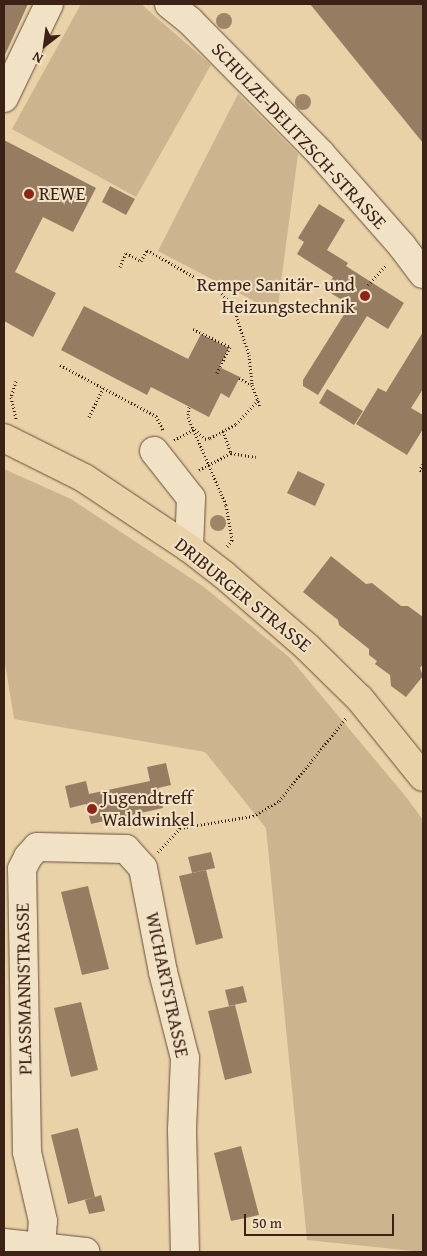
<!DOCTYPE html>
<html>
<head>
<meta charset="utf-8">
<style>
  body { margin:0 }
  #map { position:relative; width:427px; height:1256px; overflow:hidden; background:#e9d2a7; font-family:"Gentium Book Plus",serif }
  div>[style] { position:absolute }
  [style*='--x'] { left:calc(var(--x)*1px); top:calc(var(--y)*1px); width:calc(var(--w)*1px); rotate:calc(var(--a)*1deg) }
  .green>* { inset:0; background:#ccb48f }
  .building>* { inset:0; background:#967d62 }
  .path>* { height:3px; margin-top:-1.5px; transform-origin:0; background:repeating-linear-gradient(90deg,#3c2117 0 1px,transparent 0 3.5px) }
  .roads { filter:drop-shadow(0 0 1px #674d3b) drop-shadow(0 0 1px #674d3b) }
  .minor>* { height:28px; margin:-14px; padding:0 14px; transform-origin:14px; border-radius:14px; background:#f1e2c6 }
  .major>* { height:28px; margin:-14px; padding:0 14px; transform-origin:14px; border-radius:14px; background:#e9d2a7 }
  .trees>* { width:16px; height:16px; margin:-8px; border-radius:50%; background:#9e8568 }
  .dots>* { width:14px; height:14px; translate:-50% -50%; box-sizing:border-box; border:2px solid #f1e2c6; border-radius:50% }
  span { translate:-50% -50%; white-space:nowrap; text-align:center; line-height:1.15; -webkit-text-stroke:4px #f1e2c6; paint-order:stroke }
  .street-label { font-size:19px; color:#3c2117 }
  .poi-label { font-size:19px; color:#3c2117 }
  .left { translate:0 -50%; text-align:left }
  .right { translate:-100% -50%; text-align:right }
  .frame { position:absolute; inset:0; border:5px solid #3c2117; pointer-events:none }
  .north { position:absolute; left:20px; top:20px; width:50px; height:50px; -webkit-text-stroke:4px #f1e2c6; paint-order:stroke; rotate:210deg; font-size:14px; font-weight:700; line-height:20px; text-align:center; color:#3c2117 }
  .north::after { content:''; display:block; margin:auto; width:18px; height:22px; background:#3c2117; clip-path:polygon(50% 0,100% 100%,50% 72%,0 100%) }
  .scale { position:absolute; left:244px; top:1214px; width:150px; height:22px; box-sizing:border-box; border:2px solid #3c2117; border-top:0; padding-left:6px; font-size:15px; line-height:18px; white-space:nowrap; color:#3c2117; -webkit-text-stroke:4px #f1e2c6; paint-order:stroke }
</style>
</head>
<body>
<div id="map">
  <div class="green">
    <div style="clip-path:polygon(81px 4px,141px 4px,211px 65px,136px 197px,12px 129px)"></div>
    <div style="clip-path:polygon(238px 94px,298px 154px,277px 313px,158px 251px)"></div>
    <div style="clip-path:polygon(4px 469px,71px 499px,204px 587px,289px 657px,407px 798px,423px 820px,423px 1252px,307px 1240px,266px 828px,205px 752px,14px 719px,4px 657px)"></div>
  </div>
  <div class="building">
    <div style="clip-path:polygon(4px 4px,28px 4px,4px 57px)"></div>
    <div style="clip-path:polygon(310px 4px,423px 4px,423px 143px)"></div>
    <div style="clip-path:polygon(4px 140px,96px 188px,73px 232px,43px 217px,15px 272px,56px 293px,33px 337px,4px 321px)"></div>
    <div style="clip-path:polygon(110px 186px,135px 199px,126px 215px,102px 202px)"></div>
    <div style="clip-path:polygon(319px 204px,345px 220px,327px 250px,348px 263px,346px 266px,404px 303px,388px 329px,367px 316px,318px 395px,303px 386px,303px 380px,350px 305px,326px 290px,333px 277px,297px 254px,304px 242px,298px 238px)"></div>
    <div style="clip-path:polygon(84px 306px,188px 359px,201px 334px,229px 348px,219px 367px,240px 377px,229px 398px,221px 393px,209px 417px,151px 387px,147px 395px,61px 350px)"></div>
    <div style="clip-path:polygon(423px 332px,423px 389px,411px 408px,423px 415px,423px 429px,407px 455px,356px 424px,378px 388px,386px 392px)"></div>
    <div style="clip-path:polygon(327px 389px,363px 411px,354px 425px,319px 403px)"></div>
    <div style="clip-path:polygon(298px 471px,325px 484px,315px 506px,287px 493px)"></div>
    <div style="clip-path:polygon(331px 556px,366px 584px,372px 583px,401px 606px,408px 606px,423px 617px,423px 664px,420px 668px,423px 676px,406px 697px,391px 686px,390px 675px,375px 664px,377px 661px,369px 655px,369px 649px,339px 625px,338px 620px,303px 592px)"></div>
    <div style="clip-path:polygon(166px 763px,171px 785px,158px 788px,163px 808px,91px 824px,86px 804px,70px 808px,65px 786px,86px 781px,89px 794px,150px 781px,147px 767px)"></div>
    <div style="clip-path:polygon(211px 852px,215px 868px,192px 873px,188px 857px)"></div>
    <div style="clip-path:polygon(206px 870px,223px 938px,196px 945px,179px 876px)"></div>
    <div style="clip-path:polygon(88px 886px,109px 969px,82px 975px,61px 892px)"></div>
    <div style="clip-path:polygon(243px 986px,247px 1002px,229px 1006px,225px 990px)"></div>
    <div style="clip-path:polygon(81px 1002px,98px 1070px,71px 1077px,54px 1008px)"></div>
    <div style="clip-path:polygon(235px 1005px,252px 1073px,225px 1080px,208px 1011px)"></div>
    <div style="clip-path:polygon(78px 1128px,95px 1197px,101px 1195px,105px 1211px,89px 1214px,85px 1200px,95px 1197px,68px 1204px,51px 1135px)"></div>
    <div style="clip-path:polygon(241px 1146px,259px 1215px,231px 1221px,214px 1153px)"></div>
  </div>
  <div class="path">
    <div style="--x:120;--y:267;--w:15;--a:-67"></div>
    <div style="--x:126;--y:253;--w:17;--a:28"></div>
    <div style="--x:141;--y:261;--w:13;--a:-61"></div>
    <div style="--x:147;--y:250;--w:83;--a:29.7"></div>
    <div style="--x:219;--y:291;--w:13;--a:45"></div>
    <div style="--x:228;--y:300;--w:11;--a:56"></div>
    <div style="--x:234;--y:309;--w:48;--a:71.9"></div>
    <div style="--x:249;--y:355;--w:30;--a:84"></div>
    <div style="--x:252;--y:385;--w:22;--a:69"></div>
    <div style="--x:368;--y:285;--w:28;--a:-48"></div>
    <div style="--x:193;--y:329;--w:41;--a:25.9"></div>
    <div style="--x:230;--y:347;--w:30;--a:117"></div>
    <div style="--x:60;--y:365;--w:109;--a:28"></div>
    <div style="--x:156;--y:416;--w:16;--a:63"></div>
    <div style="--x:239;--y:378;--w:14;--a:30"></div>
    <div style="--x:16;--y:381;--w:17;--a:107"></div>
    <div style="--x:11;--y:397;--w:23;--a:77"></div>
    <div style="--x:189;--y:407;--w:10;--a:96"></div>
    <div style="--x:188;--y:417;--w:96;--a:66.6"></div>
    <div style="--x:226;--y:505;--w:36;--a:80"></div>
    <div style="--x:232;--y:540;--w:10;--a:127"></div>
    <div style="--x:89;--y:417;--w:32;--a:-64"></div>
    <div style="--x:223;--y:431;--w:23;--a:70"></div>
    <div style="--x:174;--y:440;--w:24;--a:-28"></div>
    <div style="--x:195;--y:429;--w:14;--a:45"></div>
    <div style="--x:205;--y:439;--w:5;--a:-11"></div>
    <div style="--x:210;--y:438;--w:30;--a:-28"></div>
    <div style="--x:236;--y:424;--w:33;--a:-47"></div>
    <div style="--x:423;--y:464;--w:7;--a:117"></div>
    <div style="--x:420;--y:470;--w:4;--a:34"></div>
    <div style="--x:199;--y:470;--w:36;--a:-28"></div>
    <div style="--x:231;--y:453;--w:25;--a:9"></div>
    <div style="--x:158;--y:852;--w:33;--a:-47"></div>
    <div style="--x:180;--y:828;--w:74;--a:-9.3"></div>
    <div style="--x:253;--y:816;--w:30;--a:-30"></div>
    <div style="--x:279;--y:801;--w:108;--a:-51"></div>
  </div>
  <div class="roads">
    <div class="minor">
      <div style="--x:169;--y:4;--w:27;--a:39"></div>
      <div style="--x:190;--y:21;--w:187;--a:45.4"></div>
      <div style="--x:321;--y:154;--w:123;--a:48.6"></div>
      <div style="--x:402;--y:246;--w:35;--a:53"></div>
      <div style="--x:4;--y:98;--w:104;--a:-64.4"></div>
      <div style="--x:154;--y:451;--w:60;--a:51.8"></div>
      <div style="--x:191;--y:498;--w:50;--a:92.3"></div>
      <div style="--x:4;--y:1243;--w:82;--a:6.3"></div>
      <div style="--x:41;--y:1248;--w:27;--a:-86"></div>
      <div style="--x:43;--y:1221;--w:71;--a:-103.1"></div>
      <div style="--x:27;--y:1152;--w:283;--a:-91"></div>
      <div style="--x:22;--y:869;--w:13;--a:-63"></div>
      <div style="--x:28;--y:857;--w:13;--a:-48"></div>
      <div style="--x:37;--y:847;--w:89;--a:1.3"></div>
      <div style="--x:126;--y:849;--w:25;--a:48"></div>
      <div style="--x:143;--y:868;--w:106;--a:79.1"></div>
      <div style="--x:163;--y:972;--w:89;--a:75.7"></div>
      <div style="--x:185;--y:1058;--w:73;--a:92.4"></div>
      <div style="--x:182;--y:1131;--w:121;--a:88.6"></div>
    </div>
    <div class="major">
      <div style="--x:4;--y:438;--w:89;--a:26.6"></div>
      <div style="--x:84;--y:478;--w:126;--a:33.7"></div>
      <div style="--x:189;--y:548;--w:44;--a:37.6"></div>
      <div style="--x:224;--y:575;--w:110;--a:40.9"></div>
      <div style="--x:307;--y:647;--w:74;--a:44.5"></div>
      <div style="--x:360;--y:699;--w:100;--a:51.1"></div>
    </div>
  </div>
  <div class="trees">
    <div style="left:224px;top:21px"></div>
    <div style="left:303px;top:102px"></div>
    <div style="left:218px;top:523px"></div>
  </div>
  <div class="dots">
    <div style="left:29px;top:194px;background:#8f2418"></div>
    <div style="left:365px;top:296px;background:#8f2418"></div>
    <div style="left:92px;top:809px;background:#8f2418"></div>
  </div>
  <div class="street-label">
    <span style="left:299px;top:136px;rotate:47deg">SCHULZE-DELITZSCH-STRASSE</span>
    <span style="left:243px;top:595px;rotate:39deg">DRIBURGER STRASSE</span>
    <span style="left:167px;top:985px;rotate:78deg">WICHARTSTRASSE</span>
    <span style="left:24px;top:989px;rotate:-91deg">PLASSMANNSTRASSE</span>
  </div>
  <div class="poi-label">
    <span class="left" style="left:39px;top:194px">REWE</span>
    <span class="right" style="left:355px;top:296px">Rempe Sanitär- und<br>Heizungstechnik</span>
    <span class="left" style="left:102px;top:809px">Jugendtreff<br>Waldwinkel</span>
  </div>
  <div class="frame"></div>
  <div class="north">N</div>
  <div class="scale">50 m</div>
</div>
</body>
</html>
